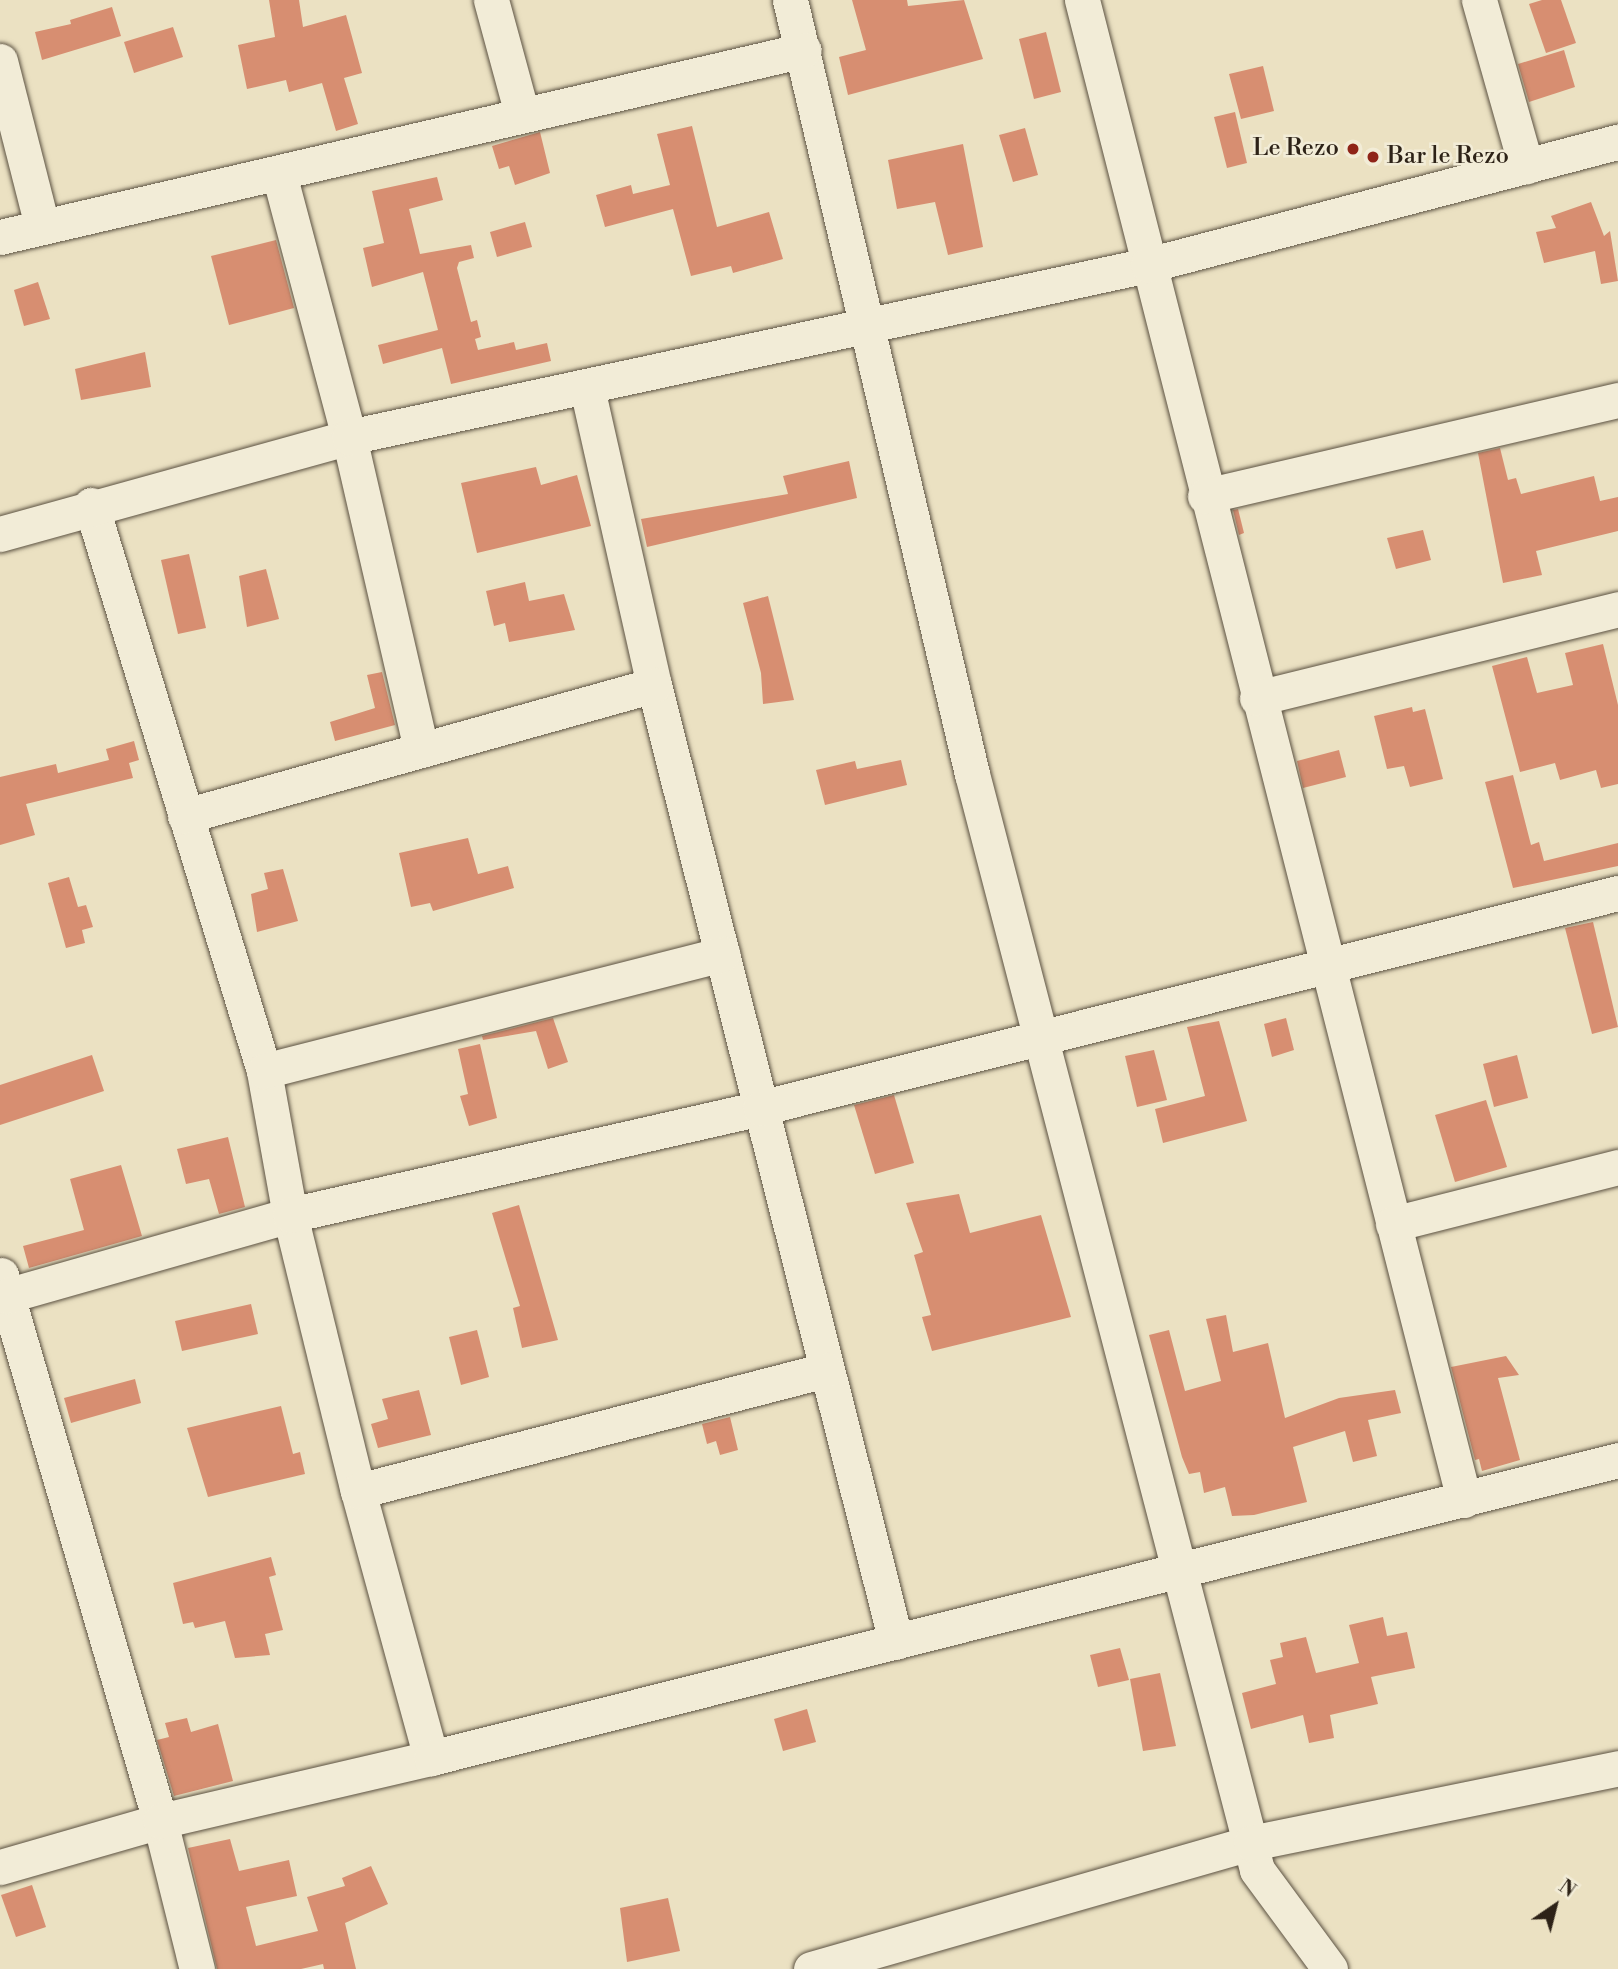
<!DOCTYPE html>
<html>
<head>
<meta charset="utf-8">
<style>
  body { margin:0 }
  #map { position:relative; width:1618px; height:1969px; overflow:hidden; background:#ebe1c2; font-family:"Libre Bodoni",serif }
  div>[style] { position:absolute }
  [style*='--x'] { left:calc(var(--x)*1px); top:calc(var(--y)*1px); width:calc(var(--w)*1px); rotate:calc(var(--a)*1deg) }
  .building>* { inset:0; background:#d78e71 }
  .roads { filter:drop-shadow(0 0 2px #5c5242) drop-shadow(0 0 2px #5c5242) }
  .minor>* { height:35px; margin:-17.5px; padding:0 17.5px; transform-origin:17.5px; border-radius:17.5px; background:#f2ecd7 }
  .dots>* { width:19px; height:19px; translate:-50% -50%; box-sizing:border-box; border:4px solid #f2ecd7; border-radius:50% }
  span { translate:-50% -50%; white-space:nowrap; text-align:center; line-height:1.15; -webkit-text-stroke:5px #f2ecd7; paint-order:stroke }
  .poi-label { font-size:24px; color:#2d2217 }
  .right { translate:-100% -50%; text-align:right }
  .left { translate:0 -50%; text-align:left }
  .north { position:absolute; left:1520px; top:1871px; width:70px; height:70px; -webkit-text-stroke:5px #f2ecd7; paint-order:stroke; rotate:35deg; font-size:19px; font-weight:700; line-height:28px; text-align:center; color:#2d2217 }
  .north::after { content:''; display:block; margin:auto; width:24px; height:32px; background:#2d2217; clip-path:polygon(50% 0,100% 100%,50% 72%,0 100%) }
</style>
</head>
<body>
<div id="map">
  <div class="building">
    <div style="clip-path:polygon(269px 0,299px 0,303px 27px,346px 15px,362px 73px,344px 78px,358px 124px,336px 131px,322px 83px,289px 92px,286px 80px,247px 89px,238px 45px,275px 37px)"></div>
    <div style="clip-path:polygon(852px 0,907px 0,908px 6px,964px 0,983px 59px,848px 95px,839px 57px,866px 50px)"></div>
    <div style="clip-path:polygon(1542px 0,1561px 0,1576px 43px,1546px 53px,1529px 4px)"></div>
    <div style="clip-path:polygon(112px 7px,121px 36px,42px 60px,35px 32px,71px 24px,70px 20px)"></div>
    <div style="clip-path:polygon(173px 27px,183px 57px,134px 73px,124px 42px)"></div>
    <div style="clip-path:polygon(1046px 32px,1061px 92px,1034px 99px,1019px 39px)"></div>
    <div style="clip-path:polygon(1564px 50px,1575px 87px,1529px 102px,1518px 64px)"></div>
    <div style="clip-path:polygon(1263px 66px,1274px 111px,1241px 119px,1229px 74px)"></div>
    <div style="clip-path:polygon(1235px 112px,1247px 163px,1227px 168px,1214px 117px)"></div>
    <div style="clip-path:polygon(692px 126px,717px 227px,769px 212px,783px 259px,733px 273px,731px 266px,691px 276px,673px 209px,605px 227px,596px 195px,631px 185px,633px 194px,670px 185px,657px 134px)"></div>
    <div style="clip-path:polygon(1025px 128px,1038px 175px,1013px 182px,999px 135px)"></div>
    <div style="clip-path:polygon(540px 132px,550px 173px,515px 185px,509px 166px,499px 169px,492px 146px)"></div>
    <div style="clip-path:polygon(963px 144px,983px 247px,948px 255px,935px 202px,897px 209px,888px 160px)"></div>
    <div style="clip-path:polygon(437px 177px,443px 200px,409px 209px,420px 254px,471px 245px,474px 258px,459px 262px,457px 268px,471px 322px,477px 320px,481px 337px,475px 339px,478px 350px,514px 342px,516px 350px,547px 343px,551px 361px,451px 384px,442px 348px,383px 364px,378px 345px,438px 330px,423px 272px,372px 287px,363px 248px,384px 243px,372px 191px)"></div>
    <div style="clip-path:polygon(1591px 202px,1604px 236px,1610px 231px,1618px 281px,1601px 284px,1595px 251px,1544px 263px,1536px 232px,1556px 228px,1551px 216px)"></div>
    <div style="clip-path:polygon(525px 222px,532px 247px,497px 257px,490px 232px)"></div>
    <div style="clip-path:polygon(276px 240px,294px 308px,229px 325px,211px 256px)"></div>
    <div style="clip-path:polygon(38px 282px,50px 319px,24px 326px,14px 290px)"></div>
    <div style="clip-path:polygon(145px 352px,151px 387px,81px 400px,75px 369px)"></div>
    <div style="clip-path:polygon(1500px 448px,1508px 480px,1516px 478px,1521px 494px,1594px 476px,1600px 501px,1618px 497px,1618px 531px,1536px 551px,1542px 575px,1503px 583px,1478px 453px)"></div>
    <div style="clip-path:polygon(849px 461px,857px 498px,647px 547px,641px 519px,788px 494px,783px 476px)"></div>
    <div style="clip-path:polygon(536px 467px,541px 485px,577px 475px,591px 526px,477px 553px,461px 483px)"></div>
    <div style="clip-path:polygon(1238px 509px,1244px 533px,1239px 535px,1233px 510px)"></div>
    <div style="clip-path:polygon(1423px 530px,1431px 560px,1396px 569px,1387px 538px)"></div>
    <div style="clip-path:polygon(189px 554px,206px 628px,178px 634px,161px 560px)"></div>
    <div style="clip-path:polygon(266px 569px,279px 619px,247px 627px,239px 576px)"></div>
    <div style="clip-path:polygon(525px 582px,529px 601px,564px 594px,575px 630px,509px 642px,505px 623px,494px 626px,486px 591px)"></div>
    <div style="clip-path:polygon(768px 596px,794px 700px,763px 704px,761px 673px,743px 603px)"></div>
    <div style="clip-path:polygon(1603px 644px,1618px 705px,1618px 784px,1601px 788px,1596px 770px,1560px 780px,1555px 763px,1520px 772px,1492px 666px,1527px 657px,1537px 693px,1573px 685px,1565px 653px)"></div>
    <div style="clip-path:polygon(382px 672px,395px 725px,335px 741px,330px 722px,375px 708px,367px 675px)"></div>
    <div style="clip-path:polygon(1412px 707px,1413px 712px,1425px 709px,1443px 779px,1410px 787px,1404px 766px,1387px 769px,1374px 716px)"></div>
    <div style="clip-path:polygon(134px 741px,139px 760px,129px 763px,133px 778px,26px 804px,35px 835px,0 845px,0 777px,56px 764px,58px 773px,109px 760px,106px 749px)"></div>
    <div style="clip-path:polygon(1339px 750px,1346px 777px,1303px 788px,1297px 761px)"></div>
    <div style="clip-path:polygon(901px 760px,907px 785px,825px 805px,816px 770px,855px 761px,857px 769px)"></div>
    <div style="clip-path:polygon(1513px 775px,1531px 845px,1539px 842px,1544px 861px,1618px 843px,1618px 866px,1513px 888px,1485px 782px)"></div>
    <div style="clip-path:polygon(468px 838px,478px 874px,508px 866px,514px 888px,433px 911px,430px 903px,411px 907px,399px 853px)"></div>
    <div style="clip-path:polygon(283px 869px,298px 921px,257px 932px,251px 894px,268px 889px,264px 873px)"></div>
    <div style="clip-path:polygon(69px 877px,78px 907px,86px 905px,93px 927px,82px 930px,85px 943px,66px 948px,48px 883px)"></div>
    <div style="clip-path:polygon(1593px 922px,1618px 1027px,1592px 1034px,1565px 928px)"></div>
    <div style="clip-path:polygon(553px 1018px,568px 1062px,548px 1069px,536px 1031px,483px 1040px,482px 1036px)"></div>
    <div style="clip-path:polygon(1286px 1018px,1294px 1050px,1272px 1057px,1264px 1024px)"></div>
    <div style="clip-path:polygon(1219px 1021px,1247px 1121px,1163px 1143px,1155px 1109px,1205px 1096px,1187px 1027px)"></div>
    <div style="clip-path:polygon(480px 1044px,497px 1118px,469px 1126px,460px 1096px,468px 1094px,458px 1049px)"></div>
    <div style="clip-path:polygon(1154px 1050px,1167px 1100px,1137px 1107px,1125px 1056px)"></div>
    <div style="clip-path:polygon(92px 1055px,104px 1091px,0 1125px,0 1085px)"></div>
    <div style="clip-path:polygon(1517px 1055px,1528px 1098px,1494px 1107px,1483px 1064px)"></div>
    <div style="clip-path:polygon(894px 1095px,914px 1163px,875px 1174px,854px 1105px)"></div>
    <div style="clip-path:polygon(1486px 1100px,1507px 1167px,1455px 1182px,1435px 1115px)"></div>
    <div style="clip-path:polygon(228px 1137px,245px 1207px,219px 1214px,209px 1179px,186px 1184px,177px 1149px)"></div>
    <div style="clip-path:polygon(121px 1165px,142px 1236px,29px 1268px,23px 1246px,84px 1230px,70px 1179px)"></div>
    <div style="clip-path:polygon(959px 1194px,970px 1233px,1041px 1215px,1071px 1317px,932px 1351px,922px 1317px,931px 1315px,914px 1255px,923px 1252px,906px 1203px)"></div>
    <div style="clip-path:polygon(519px 1205px,558px 1340px,522px 1348px,513px 1308px,520px 1306px,492px 1213px)"></div>
    <div style="clip-path:polygon(251px 1304px,258px 1334px,182px 1351px,175px 1321px)"></div>
    <div style="clip-path:polygon(1226px 1315px,1233px 1352px,1268px 1343px,1285px 1418px,1339px 1398px,1395px 1390px,1401px 1413px,1368px 1420px,1377px 1456px,1353px 1462px,1345px 1431px,1293px 1447px,1307px 1502px,1254px 1515px,1232px 1516px,1225px 1487px,1204px 1493px,1200px 1472px,1189px 1474px,1182px 1457px,1149px 1335px,1169px 1330px,1185px 1391px,1221px 1381px,1206px 1319px)"></div>
    <div style="clip-path:polygon(477px 1330px,489px 1377px,461px 1385px,449px 1337px)"></div>
    <div style="clip-path:polygon(1506px 1356px,1519px 1375px,1498px 1378px,1520px 1460px,1482px 1471px,1479px 1459px,1475px 1460px,1451px 1367px)"></div>
    <div style="clip-path:polygon(135px 1379px,141px 1403px,71px 1423px,64px 1398px)"></div>
    <div style="clip-path:polygon(419px 1390px,431px 1435px,378px 1448px,371px 1424px,388px 1419px,382px 1399px)"></div>
    <div style="clip-path:polygon(281px 1406px,293px 1454px,300px 1452px,305px 1474px,208px 1497px,187px 1428px)"></div>
    <div style="clip-path:polygon(730px 1417px,738px 1450px,720px 1455px,716px 1441px,707px 1444px,702px 1424px)"></div>
    <div style="clip-path:polygon(271px 1557px,276px 1575px,269px 1577px,283px 1630px,265px 1634px,270px 1655px,235px 1658px,225px 1621px,195px 1628px,193px 1622px,183px 1624px,173px 1583px)"></div>
    <div style="clip-path:polygon(1383px 1617px,1387px 1636px,1407px 1632px,1415px 1668px,1371px 1677px,1378px 1704px,1330px 1715px,1334px 1738px,1309px 1743px,1303px 1715px,1251px 1729px,1242px 1693px,1276px 1684px,1270px 1660px,1283px 1657px,1280px 1643px,1306px 1637px,1316px 1673px,1359px 1663px,1349px 1625px)"></div>
    <div style="clip-path:polygon(1120px 1648px,1129px 1680px,1098px 1687px,1090px 1655px)"></div>
    <div style="clip-path:polygon(1160px 1673px,1176px 1746px,1143px 1751px,1130px 1679px)"></div>
    <div style="clip-path:polygon(807px 1709px,816px 1742px,783px 1751px,774px 1719px)"></div>
    <div style="clip-path:polygon(187px 1718px,191px 1732px,218px 1724px,233px 1781px,174px 1796px,157px 1740px,169px 1737px,165px 1723px)"></div>
    <div style="clip-path:polygon(230px 1839px,239px 1871px,289px 1860px,297px 1896px,246px 1907px,256px 1946px,318px 1931px,307px 1897px,345px 1886px,342px 1878px,371px 1866px,388px 1904px,345px 1923px,356px 1969px,324px 1969px,323px 1964px,301px 1969px,217px 1969px,188px 1848px)"></div>
    <div style="clip-path:polygon(32px 1885px,46px 1927px,16px 1937px,1px 1895px)"></div>
    <div style="clip-path:polygon(668px 1898px,680px 1951px,627px 1962px,620px 1908px)"></div>
  </div>
  <div class="roads">
    <div class="minor">
      <div style="--x:491;--y:0;--w:118;--a:74.8"></div>
      <div style="--x:790;--y:0;--w:795;--a:76.77"></div>
      <div style="--x:972;--y:774;--w:1132;--a:75.42"></div>
      <div style="--x:1257;--y:1870;--w:123;--a:53.6"></div>
      <div style="--x:1082;--y:0;--w:1548;--a:75.71"></div>
      <div style="--x:1479;--y:0;--w:173;--a:74.2"></div>
      <div style="--x:0;--y:61;--w:170;--a:75.7"></div>
      <div style="--x:279;--y:174;--w:272;--a:75.1"></div>
      <div style="--x:349;--y:437;--w:321;--a:77"></div>
      <div style="--x:0;--y:237;--w:825;--a:-13.09"></div>
      <div style="--x:587;--y:388;--w:304;--a:77.3"></div>
      <div style="--x:654;--y:685;--w:987;--a:75.81"></div>
      <div style="--x:1205;--y:496;--w:424;--a:-13.1"></div>
      <div style="--x:91;--y:505;--w:592;--a:73"></div>
      <div style="--x:264;--y:1071;--w:146;--a:79.8"></div>
      <div style="--x:290;--y:1215;--w:284;--a:76.2"></div>
      <div style="--x:358;--y:1491;--w:277;--a:74.7"></div>
      <div style="--x:0;--y:534;--w:362;--a:-15.5"></div>
      <div style="--x:349;--y:437;--w:817;--a:-12.15"></div>
      <div style="--x:1148;--y:265;--w:486;--a:-14.7"></div>
      <div style="--x:1257;--y:698;--w:372;--a:-13.8"></div>
      <div style="--x:185;--y:816;--w:487;--a:-15.6"></div>
      <div style="--x:264;--y:1071;--w:473;--a:-14.3"></div>
      <div style="--x:1393;--y:1224;--w:232;--a:-14.2"></div>
      <div style="--x:1;--y:1275;--w:569;--a:73.76"></div>
      <div style="--x:160;--y:1821;--w:153;--a:76"></div>
      <div style="--x:6;--y:1296;--w:295;--a:-15.9"></div>
      <div style="--x:290;--y:1215;--w:482;--a:-12.8"></div>
      <div style="--x:760;--y:1108;--w:885;--a:-14.07"></div>
      <div style="--x:358;--y:1491;--w:483;--a:-14.5"></div>
      <div style="--x:0;--y:1867;--w:166;--a:-16"></div>
      <div style="--x:160;--y:1821;--w:278;--a:-13.1"></div>
      <div style="--x:431;--y:1758;--w:1224;--a:-14.09"></div>
      <div style="--x:811;--y:1969;--w:458;--a:-16"></div>
      <div style="--x:1251;--y:1843;--w:375;--a:-11.5"></div>
    </div>
  </div>
  <div class="dots">
    <div style="left:1353px;top:149px;background:#8f2418"></div>
    <div style="left:1373px;top:157px;background:#8f2418"></div>
  </div>
  <div class="poi-label">
    <span class="right" style="left:1339px;top:149px">Le Rezo</span>
    <span class="left" style="left:1387px;top:157px">Bar le Rezo</span>
  </div>
  <div class="north">N</div>
</div>
</body>
</html>
